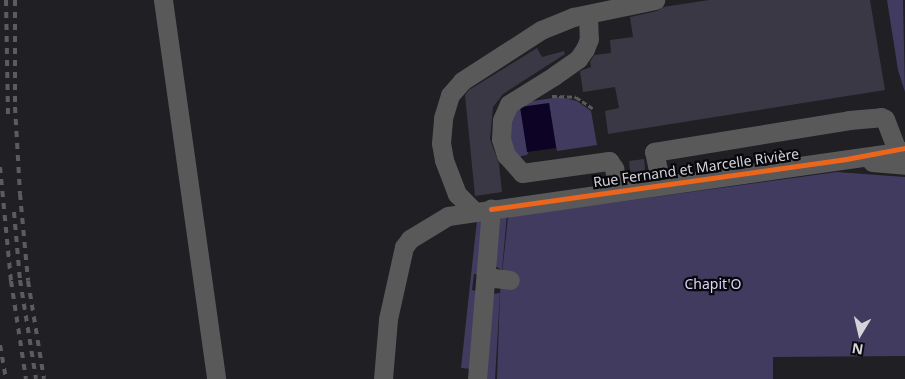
<!DOCTYPE html>
<html>
<head>
<meta charset="utf-8">
<style>
  body { margin:0 }
  #map { position:relative; width:905px; height:379px; overflow:hidden; background:#1f1f24; font-family:"Noto Sans",sans-serif }
  div>[style] { position:absolute }
  [style*='--x'] { left:calc(var(--x)*1px); top:calc(var(--y)*1px); width:calc(var(--w)*1px); rotate:calc(var(--a)*1deg) }
  .green>* { inset:0; background:#423b60 }
  .water>* { inset:0; background:#0d0325 }
  .building>* { inset:0; background:#3a3845 }
  .path>* { height:2.5px; margin-top:-1.25px; transform-origin:0; background:repeating-linear-gradient(90deg,#59595b 0 5px,transparent 0 7.5px) }
  .minor>* { height:19px; margin:-9.5px; padding:0 9.5px; transform-origin:9.5px; border-radius:9.5px; background:#59595a }
  .rail>* { height:4px; margin-top:-2px; transform-origin:0; background:repeating-linear-gradient(90deg,#5b5b60 0 6px,transparent 0 12px) }
  .cycleway>* { height:5px; margin:-2.5px; padding:0 2.5px; transform-origin:2.5px; border-radius:2.5px; background:#eb651d }
  span { translate:-50% -50%; white-space:nowrap; text-align:center; line-height:1.15; -webkit-text-stroke:4.5px #08080c; paint-order:stroke }
  .street-label { font-size:14px; color:#d3d3d9 }
  .park-label { font-size:14px; color:#d9d4fa }
  .north { position:absolute; left:835px; top:309px; width:50px; height:50px; -webkit-text-stroke:4px #08080c; paint-order:stroke; rotate:189deg; font-size:14px; font-weight:700; line-height:20px; text-align:center; color:#d3d3d9 }
  .north::after { content:''; display:block; margin:auto; width:18px; height:22px; background:#d3d3d9; clip-path:polygon(50% 0,100% 100%,50% 72%,0 100%) }
</style>
</head>
<body>
<div id="map">
  <div class="green">
    <div style="clip-path:polygon(887px 0,903px 0,905px 92px,898px 70px)"></div>
    <div style="clip-path:polygon(560px 97px,577px 101px,591px 111px,597px 145px,557px 151px,549px 103px,527px 155px,521px 156px,520px 162px,505px 143px,509px 116px,519px 103px)"></div>
    <div style="clip-path:polygon(837px 172px,905px 177px,905px 356px,773px 357px,773px 379px,497px 379px,500px 293px,508px 217px)"></div>
    <div style="clip-path:polygon(507px 214px,502px 270px,495px 266px,500px 220px,502px 216px)"></div>
    <div style="clip-path:polygon(482px 219px,480px 275px,474px 274px,472px 290px,479px 292px,472px 369px,461px 368px,477px 220px)"></div>
    <div style="clip-path:polygon(500px 293px,495px 379px,485px 379px,492px 294px)"></div>
  </div>
  <div class="water">
    <div style="clip-path:polygon(549px 103px,556px 148px,527px 152px,520px 107px)"></div>
  </div>
  <div class="building">
    <div style="clip-path:polygon(709px 0,870px 0,885px 90px,608px 134px,605px 111px,619px 108px,615px 87px,583px 92px,580px 71px,591px 67px,590px 62px,594px 55px,611px 53px,610px 40px,633px 37px,630px 17px,657px 11px,663px 7px)"></div>
    <div style="clip-path:polygon(537px 48px,542px 57px,564px 51px,565px 54px,503px 94px,493px 107px,490px 139px,499px 164px,502px 192px,475px 196px,465px 95px,469px 90px)"></div>
    <div style="clip-path:polygon(644px 159px,645px 169px,643px 172px,633px 173px,630px 171px,629px 161px)"></div>
  </div>
  <div class="path">
    <div style="--x:552;--y:96;--w:24;--a:2"></div>
    <div style="--x:576;--y:97;--w:22;--a:34"></div>
  </div>
  <div class="minor">
    <div style="--x:163;--y:0;--w:383;--a:82"></div>
    <div style="--x:588;--y:15;--w:24;--a:88"></div>
    <div style="--x:589;--y:39;--w:11;--a:112"></div>
    <div style="--x:585;--y:49;--w:12;--a:125"></div>
    <div style="--x:578;--y:59;--w:29;--a:145"></div>
    <div style="--x:554;--y:76;--w:53;--a:148.1"></div>
    <div style="--x:509;--y:104;--w:17;--a:114"></div>
    <div style="--x:502;--y:120;--w:19;--a:93"></div>
    <div style="--x:501;--y:139;--w:17;--a:73"></div>
    <div style="--x:506;--y:155;--w:24;--a:48"></div>
    <div style="--x:522;--y:173;--w:88;--a:-7.9"></div>
    <div style="--x:609;--y:161;--w:9;--a:54"></div>
    <div style="--x:614;--y:168;--w:23;--a:80"></div>
    <div style="--x:872;--y:162;--w:33;--a:5"></div>
    <div style="--x:661;--y:184;--w:33;--a:-102"></div>
    <div style="--x:654;--y:152;--w:198;--a:-9.3"></div>
    <div style="--x:849;--y:120;--w:32;--a:-5"></div>
    <div style="--x:881;--y:117;--w:4;--a:27"></div>
    <div style="--x:885;--y:119;--w:34;--a:69"></div>
    <div style="--x:474;--y:211;--w:24;--a:-135"></div>
    <div style="--x:457;--y:194;--w:36;--a:-111"></div>
    <div style="--x:444;--y:160;--w:17;--a:-100"></div>
    <div style="--x:441;--y:143;--w:25;--a:-85"></div>
    <div style="--x:443;--y:118;--w:24;--a:-73"></div>
    <div style="--x:450;--y:95;--w:18;--a:-49"></div>
    <div style="--x:462;--y:81;--w:94;--a:-32.8"></div>
    <div style="--x:541;--y:30;--w:35;--a:-22"></div>
    <div style="--x:573;--y:17;--w:84;--a:-11.7"></div>
    <div style="--x:486;--y:277;--w:24;--a:7"></div>
    <div style="--x:383;--y:379;--w:60;--a:-85.2"></div>
    <div style="--x:388;--y:319;--w:74;--a:-77.5"></div>
    <div style="--x:404;--y:247;--w:10;--a:-53"></div>
    <div style="--x:410;--y:239;--w:44;--a:-31.2"></div>
    <div style="--x:448;--y:216;--w:462;--a:-8.1"></div>
    <div style="--x:477;--y:379;--w:171;--a:-85.3"></div>
  </div>
  <div class="rail">
    <div style="--x:6;--y:0;--w:117;--a:89"></div>
    <div style="--x:15;--y:0;--w:107;--a:90"></div>
    <div style="--x:15;--y:107;--w:87;--a:86.7"></div>
    <div style="--x:20;--y:194;--w:87;--a:84.7"></div>
    <div style="--x:28;--y:281;--w:99;--a:80.7"></div>
    <div style="--x:0;--y:167;--w:115;--a:84.5"></div>
    <div style="--x:11;--y:281;--w:99;--a:81.3"></div>
    <div style="--x:14;--y:212;--w:68;--a:85"></div>
    <div style="--x:20;--y:280;--w:100;--a:80.8"></div>
    <div style="--x:0;--y:345;--w:35;--a:80"></div>
  </div>
  <div class="cycleway">
    <div style="--x:491;--y:209;--w:359;--a:-8"></div>
    <div style="--x:846;--y:159;--w:60;--a:-10.6"></div>
  </div>
  <div class="street-label">
    <span style="left:696px;top:168px;rotate:-8deg">Rue Fernand et Marcelle Rivière</span>
  </div>
  <div class="park-label">
    <span style="left:713px;top:284px">Chapit'O</span>
  </div>
  <div class="north">N</div>
</div>
</body>
</html>
